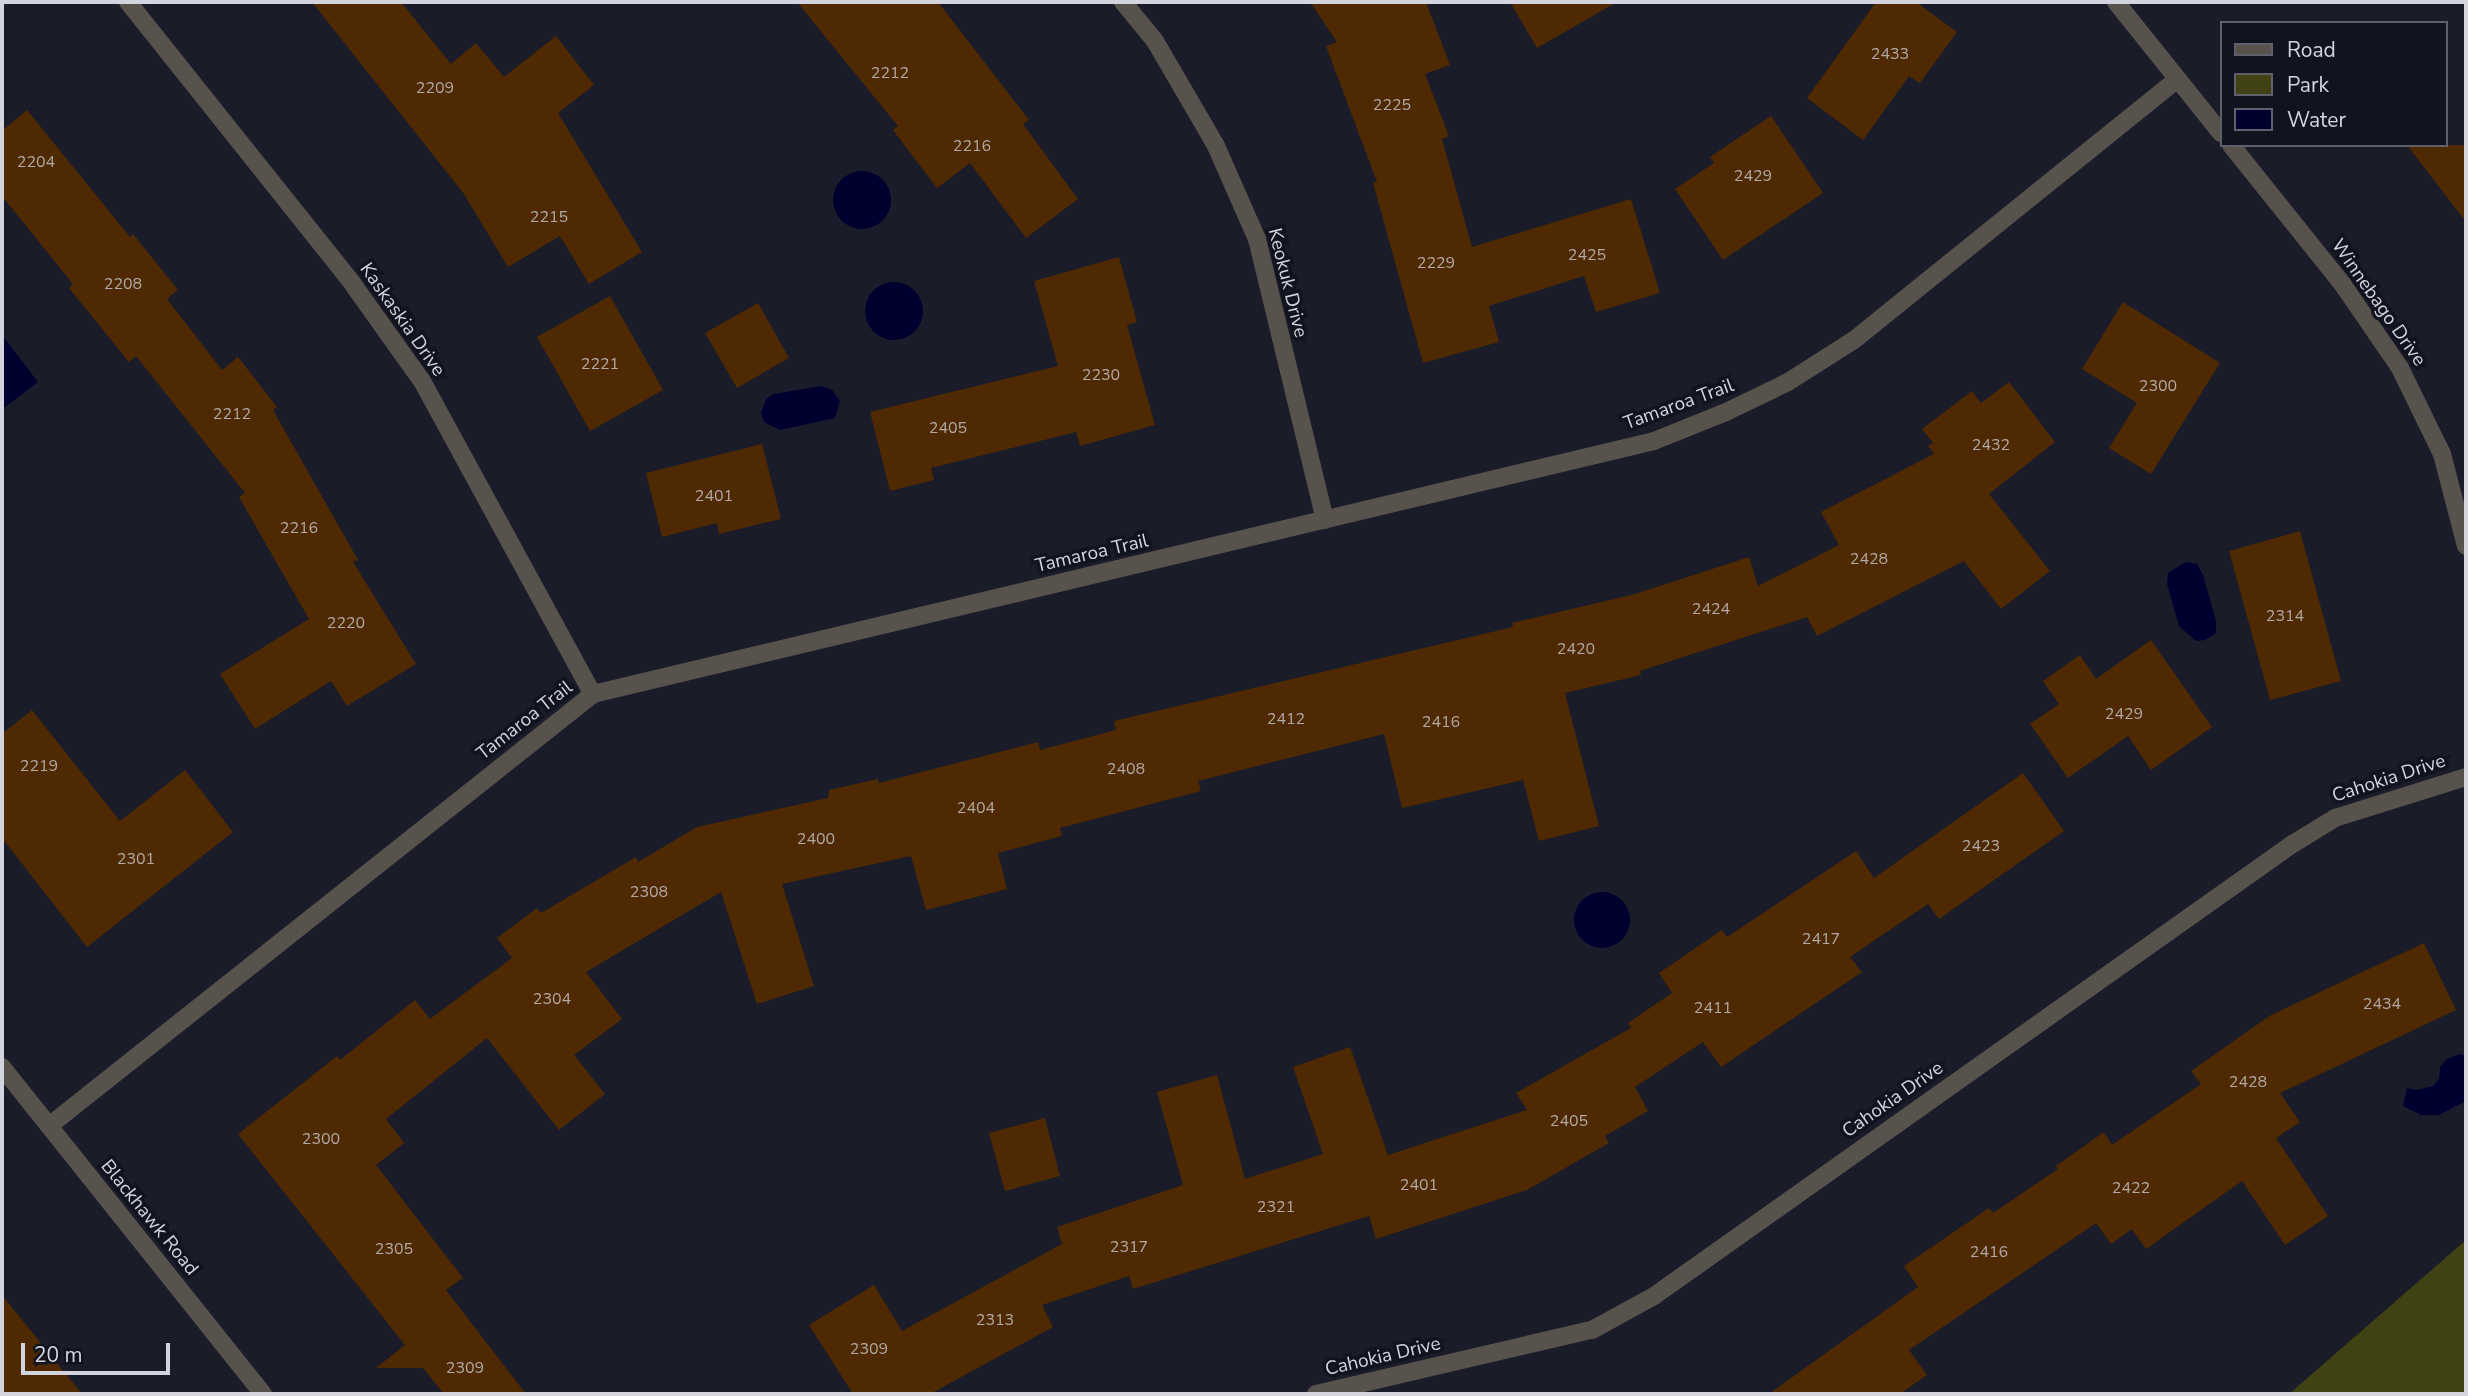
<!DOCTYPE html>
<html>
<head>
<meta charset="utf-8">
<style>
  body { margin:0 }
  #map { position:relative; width:2468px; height:1396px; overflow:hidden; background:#1a1c29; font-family:"Nunito Sans",sans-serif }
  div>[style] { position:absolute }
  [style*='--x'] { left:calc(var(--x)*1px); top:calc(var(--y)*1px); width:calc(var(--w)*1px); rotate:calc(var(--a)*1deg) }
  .green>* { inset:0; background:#404213 }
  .water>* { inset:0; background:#000030 }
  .round { border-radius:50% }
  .building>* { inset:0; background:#4f2902 }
  .minor>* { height:18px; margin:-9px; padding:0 9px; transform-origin:9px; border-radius:9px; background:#58524d }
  span { translate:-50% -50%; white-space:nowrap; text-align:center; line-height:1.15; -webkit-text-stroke:7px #11131f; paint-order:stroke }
  .number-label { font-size:16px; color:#b2a9a7 }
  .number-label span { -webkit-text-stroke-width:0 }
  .street-label { font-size:19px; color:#d3d4de }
  .frame { position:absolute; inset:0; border:4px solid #d3d4de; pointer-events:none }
  .legend { position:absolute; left:2220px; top:21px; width:228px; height:126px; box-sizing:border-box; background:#11131f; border:2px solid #5f606b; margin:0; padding:9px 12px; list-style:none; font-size:21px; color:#d3d4de }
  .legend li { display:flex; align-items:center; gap:14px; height:35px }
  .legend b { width:35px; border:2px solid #5f606b }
  .scale { position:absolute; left:21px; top:1343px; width:149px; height:32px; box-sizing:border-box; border:4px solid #d3d4de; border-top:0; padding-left:9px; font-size:21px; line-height:24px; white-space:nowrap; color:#d3d4de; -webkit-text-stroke:5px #11131f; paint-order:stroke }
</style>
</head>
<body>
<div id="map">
  <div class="green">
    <div style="clip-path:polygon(2466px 1240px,2466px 1394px,2289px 1394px)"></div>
  </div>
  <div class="water">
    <div class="round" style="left:833px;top:171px;width:58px;height:58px"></div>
    <div class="round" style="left:865px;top:282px;width:58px;height:58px"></div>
    <div style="clip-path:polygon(2px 335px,38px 382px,4px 408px,2px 405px)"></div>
    <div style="clip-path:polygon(821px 386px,832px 390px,840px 401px,835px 418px,780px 430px,764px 422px,761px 413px,766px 399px,774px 394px)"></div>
    <div style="clip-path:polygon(2186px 562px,2197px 564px,2203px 575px,2216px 621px,2216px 633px,2205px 640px,2196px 641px,2179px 626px,2167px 584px,2168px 573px)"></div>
    <div class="round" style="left:1574px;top:892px;width:56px;height:56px"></div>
    <div style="clip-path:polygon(2459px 1054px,2466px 1056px,2466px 1101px,2439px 1115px,2421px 1115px,2403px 1106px,2407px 1088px,2417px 1090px,2433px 1086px,2439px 1079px,2440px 1067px,2447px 1059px)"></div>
  </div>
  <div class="building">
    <div style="clip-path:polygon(312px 2px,401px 2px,451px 64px,476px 43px,504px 77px,556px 36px,594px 85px,558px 113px,642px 252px,589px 284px,560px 236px,508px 267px,464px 194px)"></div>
    <div style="clip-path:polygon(797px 2px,938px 2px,1029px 120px,1023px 124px,1078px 199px,1026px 238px,970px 163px,937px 188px,893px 130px,898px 126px)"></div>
    <div style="clip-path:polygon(1310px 2px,1426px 2px,1450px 65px,1425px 74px,1449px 136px,1442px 139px,1472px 247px,1631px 199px,1660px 293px,1596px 312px,1584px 276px,1489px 306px,1499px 342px,1423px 363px,1373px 183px,1377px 182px,1326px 46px,1337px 42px)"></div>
    <div style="clip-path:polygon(1510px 2px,1617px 2px,1537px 48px)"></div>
    <div style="clip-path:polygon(1876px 2px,1916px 2px,1957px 32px,1920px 83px,1909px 76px,1863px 140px,1807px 98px)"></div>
    <div style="clip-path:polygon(27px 110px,130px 237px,133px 234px,178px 290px,167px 299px,222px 370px,238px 357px,277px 407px,273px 410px,358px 560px,353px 562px,416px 664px,347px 706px,331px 681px,255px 729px,220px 674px,309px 619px,239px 497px,245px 493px,136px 356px,129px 362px,69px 288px,73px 284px,2px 196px,2px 131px)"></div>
    <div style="clip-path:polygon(1771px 116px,1823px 193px,1723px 260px,1675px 189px,1714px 163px,1710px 157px)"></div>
    <div style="clip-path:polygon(2407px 145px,2466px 145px,2466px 222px)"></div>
    <div style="clip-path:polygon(1119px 257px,1137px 322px,1127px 325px,1155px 425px,1080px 446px,1076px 432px,931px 468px,934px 480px,890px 491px,870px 412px,1058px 366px,1034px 281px)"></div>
    <div style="clip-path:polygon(610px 296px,663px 390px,590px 431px,537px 337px)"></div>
    <div style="clip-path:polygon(2123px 302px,2220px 363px,2151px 474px,2109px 448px,2137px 403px,2082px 369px)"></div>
    <div style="clip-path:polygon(758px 303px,789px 358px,737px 388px,705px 333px)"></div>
    <div style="clip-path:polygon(2009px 382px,2055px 442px,1989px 494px,2050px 571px,2001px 609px,1964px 561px,1817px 636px,1807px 617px,1640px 671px,1641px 675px,1565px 693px,1599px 826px,1539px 841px,1523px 780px,1402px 808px,1384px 734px,1198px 781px,1201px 791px,1060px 828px,1062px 836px,998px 853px,1007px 889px,926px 910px,911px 856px,782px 884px,814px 986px,757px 1004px,721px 892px,586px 972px,622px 1019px,574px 1055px,605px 1094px,559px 1130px,487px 1038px,386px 1119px,404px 1143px,376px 1165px,463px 1278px,446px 1290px,526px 1394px,444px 1394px,423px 1368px,376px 1368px,405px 1345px,238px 1134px,337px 1056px,340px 1060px,415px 1000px,430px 1019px,512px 958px,497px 938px,537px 908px,541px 913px,636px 857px,638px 862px,697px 827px,828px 798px,829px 790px,878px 779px,879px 783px,1038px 742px,1040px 750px,1116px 730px,1114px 721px,1513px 627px,1512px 623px,1635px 594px,1749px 557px,1758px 586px,1839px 545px,1821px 512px,1934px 454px,1928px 446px,1933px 443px,1922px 429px,1972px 391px,1981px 403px)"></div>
    <div style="clip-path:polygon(762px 444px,781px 519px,719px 534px,717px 523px,662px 537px,646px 473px)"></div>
    <div style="clip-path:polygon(2300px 531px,2341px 681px,2270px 700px,2229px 551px)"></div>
    <div style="clip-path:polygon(2151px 640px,2212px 727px,2151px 770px,2128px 736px,2068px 778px,2030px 724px,2059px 704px,2043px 681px,2080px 655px,2096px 679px)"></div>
    <div style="clip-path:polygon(32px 710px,120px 821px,185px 770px,233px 832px,87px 947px,2px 838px,2px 734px)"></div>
    <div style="clip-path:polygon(2023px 773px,2064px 831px,1939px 919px,1928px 904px,1850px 957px,1862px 972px,1721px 1067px,1703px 1042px,1635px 1087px,1648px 1111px,1605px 1136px,1609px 1143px,1527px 1190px,1376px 1239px,1369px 1216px,1133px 1289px,1129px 1276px,1042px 1305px,1053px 1327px,930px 1394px,853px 1394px,809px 1325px,874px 1285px,902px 1331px,1062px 1244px,1057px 1227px,1183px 1185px,1157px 1092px,1217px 1075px,1245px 1179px,1323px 1154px,1293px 1067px,1350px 1047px,1388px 1155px,1527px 1110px,1516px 1093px,1631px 1028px,1628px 1023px,1672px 993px,1659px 973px,1722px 930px,1727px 937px,1856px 851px,1874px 878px)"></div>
    <div style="clip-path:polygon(2424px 943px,2456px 1010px,2280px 1093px,2300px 1122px,2276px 1138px,2328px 1216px,2285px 1245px,2242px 1181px,2146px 1249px,2132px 1229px,2111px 1244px,2096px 1223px,1909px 1350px,1927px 1375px,1900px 1394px,1769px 1394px,1918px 1287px,1904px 1266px,1989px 1208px,1993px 1213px,2058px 1169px,2056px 1166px,2104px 1132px,2112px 1145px,2201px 1084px,2191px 1071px,2271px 1015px)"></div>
    <div style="clip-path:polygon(1045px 1118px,1060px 1176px,1005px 1191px,989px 1133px)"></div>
    <div style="clip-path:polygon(2px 1295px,82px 1394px,2px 1394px)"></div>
  </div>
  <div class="minor">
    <div style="--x:128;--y:2;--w:359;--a:51.4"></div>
    <div style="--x:352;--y:283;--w:120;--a:54.5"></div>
    <div style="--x:422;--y:381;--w:357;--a:61.4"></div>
    <div style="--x:1123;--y:2;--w:50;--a:50.6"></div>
    <div style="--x:1155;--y:41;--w:121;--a:59.8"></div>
    <div style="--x:1216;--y:146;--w:102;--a:66.2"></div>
    <div style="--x:1257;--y:239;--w:289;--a:76.4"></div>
    <div style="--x:2116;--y:2;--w:168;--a:51.3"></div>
    <div style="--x:2231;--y:145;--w:179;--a:51.3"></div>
    <div style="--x:2343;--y:285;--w:101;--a:55.5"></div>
    <div style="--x:2400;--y:368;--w:96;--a:64"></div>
    <div style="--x:2442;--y:454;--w:95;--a:75.4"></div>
    <div style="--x:2;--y:1067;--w:418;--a:51.4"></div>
    <div style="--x:49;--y:1126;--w:695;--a:-38.45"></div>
    <div style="--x:593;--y:694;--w:1091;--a:-13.41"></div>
    <div style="--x:1654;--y:441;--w:78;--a:-21.9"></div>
    <div style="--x:1726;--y:412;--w:69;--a:-25.8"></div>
    <div style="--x:1788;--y:382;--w:78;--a:-32.5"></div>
    <div style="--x:1854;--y:340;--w:415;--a:-38.9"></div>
    <div style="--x:1316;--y:1394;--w:283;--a:-13.1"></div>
    <div style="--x:1592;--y:1330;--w:71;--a:-28.7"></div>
    <div style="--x:1654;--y:1296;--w:780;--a:-35.3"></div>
    <div style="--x:2291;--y:845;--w:52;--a:-31.5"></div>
    <div style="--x:2335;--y:818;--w:137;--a:-17.4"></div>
  </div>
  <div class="number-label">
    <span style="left:1890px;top:54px">2433</span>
    <span style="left:890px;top:73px">2212</span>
    <span style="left:435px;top:88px">2209</span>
    <span style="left:1392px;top:105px">2225</span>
    <span style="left:972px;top:146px">2216</span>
    <span style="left:36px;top:162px">2204</span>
    <span style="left:1753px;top:176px">2429</span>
    <span style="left:549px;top:217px">2215</span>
    <span style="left:1587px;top:255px">2425</span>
    <span style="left:1436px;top:263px">2229</span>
    <span style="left:123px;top:284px">2208</span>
    <span style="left:600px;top:364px">2221</span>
    <span style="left:1101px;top:375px">2230</span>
    <span style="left:2158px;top:386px">2300</span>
    <span style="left:232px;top:414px">2212</span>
    <span style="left:948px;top:428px">2405</span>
    <span style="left:1991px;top:445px">2432</span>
    <span style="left:714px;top:496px">2401</span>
    <span style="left:299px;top:528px">2216</span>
    <span style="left:1869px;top:559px">2428</span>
    <span style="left:1711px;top:609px">2424</span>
    <span style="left:2285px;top:616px">2314</span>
    <span style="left:346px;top:623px">2220</span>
    <span style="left:1576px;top:649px">2420</span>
    <span style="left:2124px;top:714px">2429</span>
    <span style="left:1286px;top:719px">2412</span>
    <span style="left:1441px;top:722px">2416</span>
    <span style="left:39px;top:766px">2219</span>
    <span style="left:1126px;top:769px">2408</span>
    <span style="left:976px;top:808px">2404</span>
    <span style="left:816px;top:839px">2400</span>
    <span style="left:1981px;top:846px">2423</span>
    <span style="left:136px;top:859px">2301</span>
    <span style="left:649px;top:892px">2308</span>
    <span style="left:1821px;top:939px">2417</span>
    <span style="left:552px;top:999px">2304</span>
    <span style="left:2382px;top:1004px">2434</span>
    <span style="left:1713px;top:1008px">2411</span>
    <span style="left:2248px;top:1082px">2428</span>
    <span style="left:1569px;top:1121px">2405</span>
    <span style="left:321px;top:1139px">2300</span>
    <span style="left:1419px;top:1185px">2401</span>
    <span style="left:2131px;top:1188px">2422</span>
    <span style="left:1276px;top:1207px">2321</span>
    <span style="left:1129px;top:1247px">2317</span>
    <span style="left:394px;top:1249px">2305</span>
    <span style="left:1989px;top:1252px">2416</span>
    <span style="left:995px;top:1320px">2313</span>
    <span style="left:869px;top:1349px">2309</span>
    <span style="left:465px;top:1368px">2309</span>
  </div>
  <div class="street-label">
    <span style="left:1287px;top:283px;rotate:76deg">Keokuk Drive</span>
    <span style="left:2378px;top:303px;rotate:55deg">Winnebago Drive</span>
    <span style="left:402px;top:320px;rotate:55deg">Kaskaskia Drive</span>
    <span style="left:1679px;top:405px;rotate:-20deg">Tamaroa Trail</span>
    <span style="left:1092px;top:554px;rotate:-13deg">Tamaroa Trail</span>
    <span style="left:525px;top:721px;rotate:-38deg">Tamaroa Trail</span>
    <span style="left:2389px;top:779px;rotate:-18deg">Cahokia Drive</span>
    <span style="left:1893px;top:1100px;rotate:-35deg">Cahokia Drive</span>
    <span style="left:149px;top:1218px;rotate:51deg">Blackhawk Road</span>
    <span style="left:1383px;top:1357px;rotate:-13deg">Cahokia Drive</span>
  </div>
  <div class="frame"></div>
  <ul class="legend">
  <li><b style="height:9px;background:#58524d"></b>Road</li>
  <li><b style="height:19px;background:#404213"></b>Park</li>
  <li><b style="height:19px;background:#000030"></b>Water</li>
  </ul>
  <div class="scale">20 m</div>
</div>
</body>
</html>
